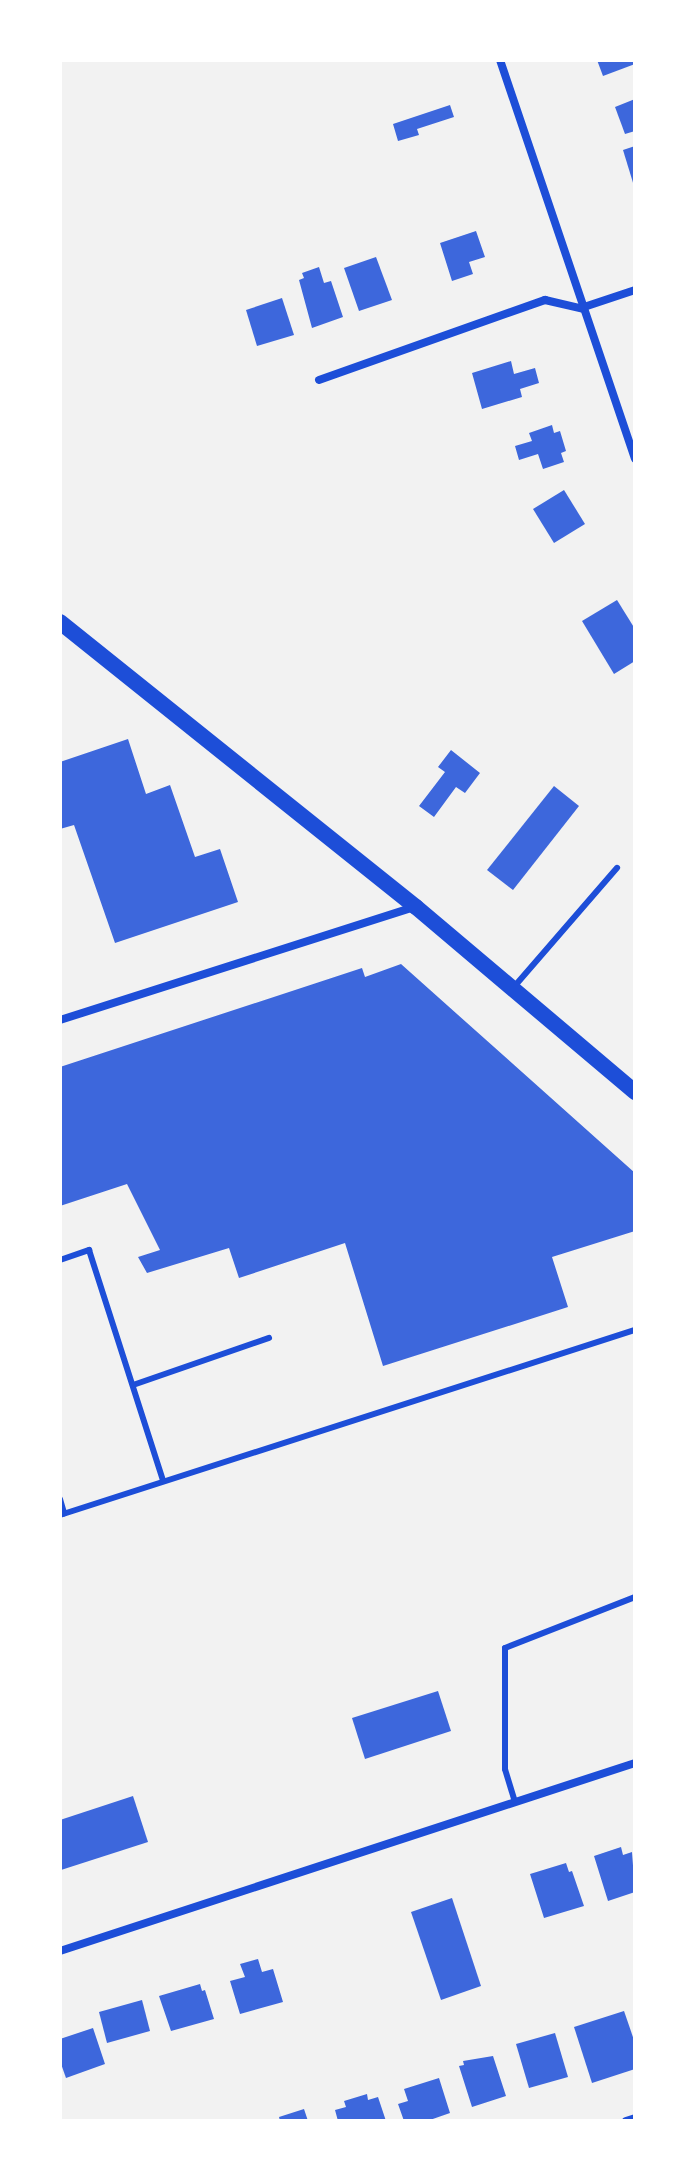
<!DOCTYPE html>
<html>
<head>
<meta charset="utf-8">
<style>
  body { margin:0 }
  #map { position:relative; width:695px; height:2181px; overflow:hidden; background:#f2f2f2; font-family:Signika,sans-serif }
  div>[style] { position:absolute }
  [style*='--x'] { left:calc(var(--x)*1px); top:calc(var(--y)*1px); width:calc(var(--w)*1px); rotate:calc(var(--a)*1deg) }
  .building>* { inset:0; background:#3d67dc }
  .service>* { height:6px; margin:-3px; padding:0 3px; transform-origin:3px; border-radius:3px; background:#1d4ed8 }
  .minor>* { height:8px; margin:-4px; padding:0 4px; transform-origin:4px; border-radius:4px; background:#1d4ed8 }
  .secondary>* { height:16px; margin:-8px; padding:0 8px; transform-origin:8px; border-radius:8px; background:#1d4ed8 }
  span { translate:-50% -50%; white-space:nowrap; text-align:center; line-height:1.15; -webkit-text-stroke:8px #fff; paint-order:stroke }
  .frame { position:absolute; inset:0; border:62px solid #fff; pointer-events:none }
</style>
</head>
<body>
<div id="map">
  <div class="building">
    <div style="clip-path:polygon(597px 60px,635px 60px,635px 64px,603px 76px)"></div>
    <div style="clip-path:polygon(635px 99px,635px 131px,625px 134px,615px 107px)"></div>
    <div style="clip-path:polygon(450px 105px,454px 117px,417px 129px,419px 135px,398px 141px,393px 124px)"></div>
    <div style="clip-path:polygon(635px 146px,635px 186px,634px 186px,623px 150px)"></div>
    <div style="clip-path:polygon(476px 231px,485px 257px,469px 262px,473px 274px,452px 281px,440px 243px)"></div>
    <div style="clip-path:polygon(376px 257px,392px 300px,359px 311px,344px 268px)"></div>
    <div style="clip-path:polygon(319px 267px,324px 283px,331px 281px,343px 317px,312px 328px,299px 280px,304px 278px,302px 273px)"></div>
    <div style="clip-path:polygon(282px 298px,294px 335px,257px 346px,246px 310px)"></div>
    <div style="clip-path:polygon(511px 361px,514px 374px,535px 368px,539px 383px,520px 389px,522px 397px,482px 409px,472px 373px)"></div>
    <div style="clip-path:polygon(552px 425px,554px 433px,560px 431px,566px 451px,561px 453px,564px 462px,543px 469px,538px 454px,519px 460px,515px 446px,532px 441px,529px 433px)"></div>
    <div style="clip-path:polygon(564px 490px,585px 524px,554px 543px,533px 509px)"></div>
    <div style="clip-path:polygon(617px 600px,635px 629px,635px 661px,614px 674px,582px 621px)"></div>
    <div style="clip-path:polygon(128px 739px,146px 794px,170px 785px,195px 857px,220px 849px,238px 902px,115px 943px,74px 825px,60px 829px,60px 762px)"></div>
    <div style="clip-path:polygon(451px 750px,480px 773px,465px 793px,456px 787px,434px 817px,419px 806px,445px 772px,438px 767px)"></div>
    <div style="clip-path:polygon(554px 786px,579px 806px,513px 890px,487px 870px)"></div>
    <div style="clip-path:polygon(401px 964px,635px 1173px,635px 1231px,552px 1257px,568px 1307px,383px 1366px,345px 1243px,239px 1278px,229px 1248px,147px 1273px,138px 1257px,160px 1250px,127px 1184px,60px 1206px,60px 1067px,362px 968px,365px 977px)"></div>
    <div style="clip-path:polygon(438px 1691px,451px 1731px,365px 1759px,352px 1718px)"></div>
    <div style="clip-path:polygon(133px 1796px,148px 1842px,61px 1870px,60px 1820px)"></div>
    <div style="clip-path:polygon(621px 1847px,623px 1855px,632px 1852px,635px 1892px,608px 1901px,594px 1856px)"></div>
    <div style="clip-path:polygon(566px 1863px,569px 1872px,572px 1871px,584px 1906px,544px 1918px,530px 1874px)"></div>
    <div style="clip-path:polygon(452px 1898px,481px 1986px,441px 2000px,411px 1912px)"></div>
    <div style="clip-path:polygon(258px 1959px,262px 1972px,273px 1969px,283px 2002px,240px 2014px,230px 1981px,245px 1977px,240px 1964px)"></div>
    <div style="clip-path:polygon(200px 1984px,202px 1991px,205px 1990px,214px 2019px,171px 2031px,159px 1996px)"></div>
    <div style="clip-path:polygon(142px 2000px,150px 2031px,107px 2043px,99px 2012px)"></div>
    <div style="clip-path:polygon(624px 2011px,635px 2043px,635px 2069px,592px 2083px,574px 2027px)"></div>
    <div style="clip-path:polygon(93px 2028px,105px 2064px,66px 2078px,60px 2061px,60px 2039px)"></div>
    <div style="clip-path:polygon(555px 2033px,568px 2077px,529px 2088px,516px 2044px)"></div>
    <div style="clip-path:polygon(493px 2056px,506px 2096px,472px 2107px,459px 2066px,464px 2065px,463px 2061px)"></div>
    <div style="clip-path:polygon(439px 2078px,450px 2113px,427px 2121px,404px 2121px,398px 2104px,408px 2101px,404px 2089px)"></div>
    <div style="clip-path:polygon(367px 2094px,368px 2100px,378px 2097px,386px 2121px,338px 2121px,335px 2110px,346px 2107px,344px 2101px)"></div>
    <div style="clip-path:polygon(304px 2109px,308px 2121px,280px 2121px,279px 2117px)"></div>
  </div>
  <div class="service">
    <div style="--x:513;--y:988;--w:159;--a:-49.1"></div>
    <div style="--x:60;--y:1260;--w:31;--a:-19"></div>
    <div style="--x:89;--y:1250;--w:242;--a:72.2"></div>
    <div style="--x:133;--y:1385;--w:144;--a:-19.1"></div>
    <div style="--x:60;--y:1499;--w:15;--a:74"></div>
    <div style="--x:60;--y:1515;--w:604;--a:-17.84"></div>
    <div style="--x:515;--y:1802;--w:34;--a:-107"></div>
    <div style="--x:505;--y:1769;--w:121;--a:-90"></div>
    <div style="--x:505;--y:1648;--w:140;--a:-21.4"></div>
  </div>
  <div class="minor">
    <div style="--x:500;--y:60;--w:421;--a:71.3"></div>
    <div style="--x:319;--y:380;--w:240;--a:-19.5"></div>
    <div style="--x:545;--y:300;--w:37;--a:13"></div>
    <div style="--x:581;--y:308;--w:57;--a:-18.4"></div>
    <div style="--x:60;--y:1020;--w:373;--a:-17.7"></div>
    <div style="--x:60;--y:1951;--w:605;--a:-18.11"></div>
    <div style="--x:626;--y:2121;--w:9;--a:-18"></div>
  </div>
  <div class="secondary">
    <div style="--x:60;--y:622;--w:456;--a:38.7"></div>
    <div style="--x:416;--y:907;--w:287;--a:40.2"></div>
  </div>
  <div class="frame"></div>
</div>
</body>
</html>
